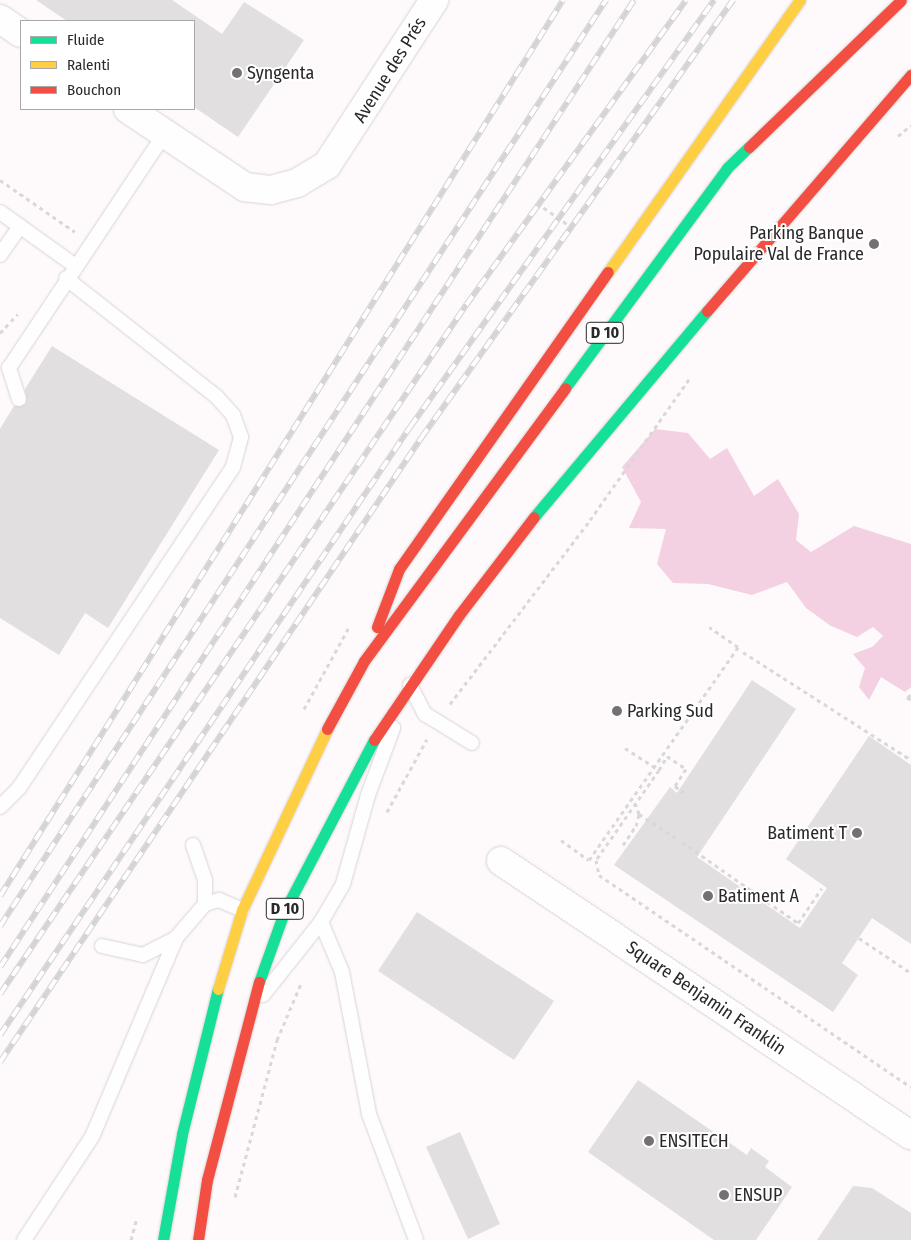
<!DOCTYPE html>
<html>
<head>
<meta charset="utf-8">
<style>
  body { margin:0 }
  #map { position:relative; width:911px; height:1240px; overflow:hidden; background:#fef9fb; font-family:"Fira Sans Condensed",sans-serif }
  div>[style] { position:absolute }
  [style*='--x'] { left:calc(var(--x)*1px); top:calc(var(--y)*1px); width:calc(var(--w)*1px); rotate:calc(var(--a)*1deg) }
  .forest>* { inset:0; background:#f4d0e3 }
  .building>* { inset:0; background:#e2dfe0 }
  .path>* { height:3px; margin-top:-1.5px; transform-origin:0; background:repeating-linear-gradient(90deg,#d9d8d8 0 4px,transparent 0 8px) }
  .roads { filter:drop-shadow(0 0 1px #d8d4d6) drop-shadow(0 0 1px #d8d4d6) }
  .lane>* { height:14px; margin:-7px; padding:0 7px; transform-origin:7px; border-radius:7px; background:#fffefe }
  .street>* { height:28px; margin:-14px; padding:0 14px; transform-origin:14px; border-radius:14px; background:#fffefe }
  .fast>* { height:11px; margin:-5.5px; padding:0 5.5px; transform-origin:5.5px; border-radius:5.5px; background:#16e098 }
  .slow>* { height:11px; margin:-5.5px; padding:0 5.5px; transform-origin:5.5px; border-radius:5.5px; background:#ffcf43 }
  .jam>* { height:11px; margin:-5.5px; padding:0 5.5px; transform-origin:5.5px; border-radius:5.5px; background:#f24e42 }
  .rail>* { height:5.5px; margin-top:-2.75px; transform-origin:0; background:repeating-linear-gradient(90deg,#fff 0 11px,#d4d4d4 0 22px); box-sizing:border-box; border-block:1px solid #d4d4d4 }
  .dots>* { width:14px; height:14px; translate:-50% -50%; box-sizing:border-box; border:2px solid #fff; border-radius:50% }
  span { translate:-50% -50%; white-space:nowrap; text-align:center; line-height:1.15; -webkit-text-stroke:4px #fff; paint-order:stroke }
  .shield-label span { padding:1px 4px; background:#fff; border:1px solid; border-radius:4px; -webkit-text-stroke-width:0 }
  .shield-label { font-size:16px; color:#2a2829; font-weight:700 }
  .street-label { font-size:18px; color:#2a2829 }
  .poi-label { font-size:18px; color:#2a2829 }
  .left { translate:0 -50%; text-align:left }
  .right { translate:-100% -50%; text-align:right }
  .legend { position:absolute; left:20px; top:20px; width:175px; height:90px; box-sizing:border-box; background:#fff; border:1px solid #aaa9a9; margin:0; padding:6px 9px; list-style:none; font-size:15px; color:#2a2829 }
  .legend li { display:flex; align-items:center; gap:10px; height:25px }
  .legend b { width:25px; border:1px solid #aaa9a9 }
</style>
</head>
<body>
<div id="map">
  <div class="forest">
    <div style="clip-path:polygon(655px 429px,688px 433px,710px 459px,727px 448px,754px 496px,778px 479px,799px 514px,796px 540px,811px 552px,854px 526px,911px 544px,911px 687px,905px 692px,881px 677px,869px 700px,859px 687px,865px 668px,853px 654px,872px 647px,883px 636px,873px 627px,857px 637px,831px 626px,806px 608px,787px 582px,752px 595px,708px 584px,673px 583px,657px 564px,666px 529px,629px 528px,641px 502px,622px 467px)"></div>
  </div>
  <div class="building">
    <div style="clip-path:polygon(36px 0,172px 0,222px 34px,244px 2px,304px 40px,238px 137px,194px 107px,194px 21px,67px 21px)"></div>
    <div style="clip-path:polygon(52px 346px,219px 450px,108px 628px,85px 613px,59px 655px,0 618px,0 429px,14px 406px,26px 404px,25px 389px)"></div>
    <div style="clip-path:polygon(752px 680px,796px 709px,697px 857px,800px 928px,827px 888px,786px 859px,869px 736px,911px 765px,911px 944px,872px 918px,842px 963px,858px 975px,833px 1012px,614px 865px,670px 787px,677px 793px)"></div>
    <div style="clip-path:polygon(417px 912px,554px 1001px,514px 1060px,378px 971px)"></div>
    <div style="clip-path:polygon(638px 1080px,747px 1155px,751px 1148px,769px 1161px,765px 1167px,792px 1187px,756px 1240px,714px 1240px,588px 1152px)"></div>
    <div style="clip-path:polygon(460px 1132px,500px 1224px,468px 1239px,426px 1147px)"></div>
    <div style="clip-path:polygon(853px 1186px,872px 1188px,911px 1213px,911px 1240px,817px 1240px)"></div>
  </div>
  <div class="path">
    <div style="--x:898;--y:136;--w:17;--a:-40"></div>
    <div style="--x:0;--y:180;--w:91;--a:34.7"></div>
    <div style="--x:537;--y:203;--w:39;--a:35"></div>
    <div style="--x:0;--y:333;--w:26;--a:-47"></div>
    <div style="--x:743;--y:652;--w:200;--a:32.7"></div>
    <div style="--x:911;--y:695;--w:4;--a:153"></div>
    <div style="--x:907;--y:697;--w:5;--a:37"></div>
    <div style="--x:450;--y:704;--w:231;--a:-52.7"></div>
    <div style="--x:590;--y:520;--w:172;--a:-54.9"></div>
    <div style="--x:304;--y:709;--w:94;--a:-61.2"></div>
    <div style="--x:625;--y:748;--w:40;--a:32.9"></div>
    <div style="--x:659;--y:770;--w:16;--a:-60"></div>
    <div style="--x:667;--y:756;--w:23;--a:34"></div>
    <div style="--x:686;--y:769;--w:20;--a:123"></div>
    <div style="--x:675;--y:786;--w:11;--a:38"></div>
    <div style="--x:659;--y:770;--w:110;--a:125"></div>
    <div style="--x:596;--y:860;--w:15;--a:79"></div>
    <div style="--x:599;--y:875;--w:377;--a:34.2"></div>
    <div style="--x:387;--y:812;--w:83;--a:-61.3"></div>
    <div style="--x:639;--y:814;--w:44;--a:33"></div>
    <div style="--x:561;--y:840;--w:34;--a:36"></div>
    <div style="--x:589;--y:860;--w:260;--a:-55"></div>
    <div style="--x:738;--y:647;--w:35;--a:-145"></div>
    <div style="--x:682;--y:842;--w:141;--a:34.9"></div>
    <div style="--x:798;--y:923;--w:42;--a:-55.6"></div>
    <div style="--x:623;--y:845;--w:23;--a:-56"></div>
    <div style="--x:636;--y:826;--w:12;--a:-76"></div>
    <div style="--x:639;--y:814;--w:12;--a:-110"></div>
    <div style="--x:859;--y:938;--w:63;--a:33.9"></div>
    <div style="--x:235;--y:1197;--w:163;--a:-75"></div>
    <div style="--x:277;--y:1040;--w:64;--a:-67"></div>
    <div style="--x:131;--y:1240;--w:20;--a:-75"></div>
  </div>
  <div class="roads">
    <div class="lane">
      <div style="--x:0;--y:212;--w:91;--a:35.6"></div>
      <div style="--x:0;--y:255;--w:35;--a:-55"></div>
      <div style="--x:19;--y:399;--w:33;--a:-108"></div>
      <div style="--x:9;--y:368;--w:280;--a:-56.4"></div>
      <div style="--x:410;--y:685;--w:33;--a:63"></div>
      <div style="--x:425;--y:714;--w:55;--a:31.7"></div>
      <div style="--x:0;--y:807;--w:27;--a:-45"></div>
      <div style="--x:19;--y:788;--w:386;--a:-56.3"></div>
      <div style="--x:233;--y:467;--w:31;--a:-75"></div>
      <div style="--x:241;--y:437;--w:23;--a:-110"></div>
      <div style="--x:233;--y:415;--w:24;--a:-132"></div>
      <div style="--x:217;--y:397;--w:192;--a:-141.8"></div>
      <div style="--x:193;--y:845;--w:37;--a:71"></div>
      <div style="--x:205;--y:880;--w:24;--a:90"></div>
      <div style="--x:321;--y:922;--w:54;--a:67.2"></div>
      <div style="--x:342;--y:972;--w:145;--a:79.2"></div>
      <div style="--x:369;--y:1114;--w:134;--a:69.5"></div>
      <div style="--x:102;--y:946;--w:42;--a:12.4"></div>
      <div style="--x:143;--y:955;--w:37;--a:-27"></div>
      <div style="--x:176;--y:938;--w:45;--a:-49.5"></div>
      <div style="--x:205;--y:904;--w:15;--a:-16"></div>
      <div style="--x:219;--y:900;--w:25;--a:23"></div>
      <div style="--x:263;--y:995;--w:93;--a:-51.5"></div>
      <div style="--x:321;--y:922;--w:44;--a:-59.9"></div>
      <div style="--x:343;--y:884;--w:92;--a:-74.3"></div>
      <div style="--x:368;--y:795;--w:72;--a:-69.5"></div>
      <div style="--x:24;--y:1240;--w:123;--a:-56.6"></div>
      <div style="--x:92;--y:1137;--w:216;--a:-67.1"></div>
    </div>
    <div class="street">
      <div style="--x:0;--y:19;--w:25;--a:34"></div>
      <div style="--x:128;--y:109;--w:141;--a:33.7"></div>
      <div style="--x:245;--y:187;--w:26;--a:7"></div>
      <div style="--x:271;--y:190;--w:27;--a:-15"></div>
      <div style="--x:297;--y:183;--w:35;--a:-31"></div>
      <div style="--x:327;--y:165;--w:197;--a:-57"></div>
      <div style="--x:501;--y:861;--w:493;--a:33.8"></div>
    </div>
    <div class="fast">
      <div style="--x:565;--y:388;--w:273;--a:-53.6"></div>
      <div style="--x:727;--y:168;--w:30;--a:-44"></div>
      <div style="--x:534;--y:517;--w:269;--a:-50"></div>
      <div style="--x:259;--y:982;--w:74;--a:-70.3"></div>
      <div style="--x:284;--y:912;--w:194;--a:-62.4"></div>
      <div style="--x:163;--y:1240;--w:108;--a:-79.8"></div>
      <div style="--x:182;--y:1134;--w:149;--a:-76.1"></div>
    </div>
    <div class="slow">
      <div style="--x:608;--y:272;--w:333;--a:-54.8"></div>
      <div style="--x:218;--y:989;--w:83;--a:-73.1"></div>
      <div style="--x:242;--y:910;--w:200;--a:-64.8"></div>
    </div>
    <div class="jam">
      <div style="--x:749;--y:147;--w:211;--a:-44"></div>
      <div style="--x:707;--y:311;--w:312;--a:-49.2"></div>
      <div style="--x:377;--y:627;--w:62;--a:-69.2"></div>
      <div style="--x:399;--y:569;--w:363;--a:-54.9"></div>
      <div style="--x:327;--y:729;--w:77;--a:-61.4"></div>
      <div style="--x:364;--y:661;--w:339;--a:-53.6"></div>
      <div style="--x:374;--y:740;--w:151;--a:-55.8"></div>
      <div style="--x:459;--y:615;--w:123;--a:-52.6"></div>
      <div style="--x:198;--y:1240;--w:61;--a:-81.5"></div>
      <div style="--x:207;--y:1180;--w:205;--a:-75.3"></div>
    </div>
  </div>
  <div class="rail">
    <div style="--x:0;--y:896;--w:1058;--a:-57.86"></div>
    <div style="--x:0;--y:926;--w:1107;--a:-56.8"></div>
    <div style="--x:0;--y:967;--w:1156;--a:-56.75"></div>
    <div style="--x:0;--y:994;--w:832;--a:-55.93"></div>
    <div style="--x:466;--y:305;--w:376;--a:-54.2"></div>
    <div style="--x:0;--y:1035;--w:733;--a:-56.01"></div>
    <div style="--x:410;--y:427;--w:524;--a:-54.55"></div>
    <div style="--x:0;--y:1062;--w:753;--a:-55.99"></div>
    <div style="--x:421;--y:438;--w:538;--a:-54.54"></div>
  </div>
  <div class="dots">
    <div style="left:237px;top:73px;background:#747172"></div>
    <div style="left:874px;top:244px;background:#747172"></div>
    <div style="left:617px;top:711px;background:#747172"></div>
    <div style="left:857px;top:833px;background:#747172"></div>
    <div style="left:708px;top:896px;background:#747172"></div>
    <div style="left:649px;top:1141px;background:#747172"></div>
    <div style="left:724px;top:1195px;background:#747172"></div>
  </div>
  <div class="shield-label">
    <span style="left:605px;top:333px">D 10</span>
    <span style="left:285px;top:909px">D 10</span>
  </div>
  <div class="street-label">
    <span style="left:390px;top:70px;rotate:-58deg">Avenue des Prés</span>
    <span style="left:706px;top:998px;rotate:34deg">Square Benjamin Franklin</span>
  </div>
  <div class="poi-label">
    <span class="left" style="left:247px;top:73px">Syngenta</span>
    <span class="right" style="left:864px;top:244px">Parking Banque<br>Populaire Val de France</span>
    <span class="left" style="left:627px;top:711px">Parking Sud</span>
    <span class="right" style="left:847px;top:833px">Batiment T</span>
    <span class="left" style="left:718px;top:896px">Batiment A</span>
    <span class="left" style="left:659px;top:1141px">ENSITECH</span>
    <span class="left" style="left:734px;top:1195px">ENSUP</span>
  </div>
  <ul class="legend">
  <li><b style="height:6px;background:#16e098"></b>Fluide</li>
  <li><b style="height:6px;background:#ffcf43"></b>Ralenti</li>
  <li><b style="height:6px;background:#f24e42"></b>Bouchon</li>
  </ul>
</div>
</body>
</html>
